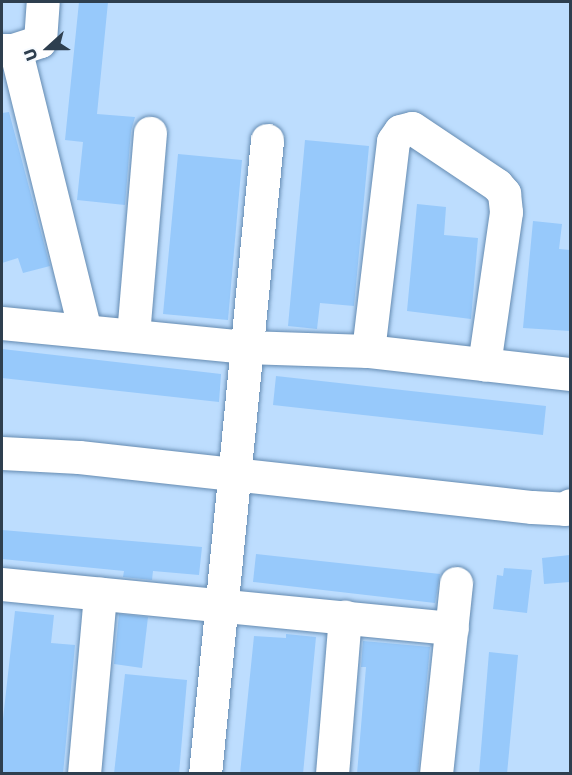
<!DOCTYPE html>
<html>
<head>
<meta charset="utf-8">
<style>
  body { margin:0 }
  #map { position:relative; width:572px; height:775px; overflow:hidden; background:#bdddfe; font-family:Rubik,sans-serif }
  div>[style] { position:absolute }
  [style*='--x'] { left:calc(var(--x)*1px); top:calc(var(--y)*1px); width:calc(var(--w)*1px); rotate:calc(var(--a)*1deg) }
  .building>* { inset:0; background:#97c9fb }
  .roads { filter:drop-shadow(0 0 2px #658bb1) drop-shadow(0 0 2px #658bb1) }
  .minor>* { height:33px; margin:-16.5px; padding:0 16.5px; transform-origin:16.5px; border-radius:16.5px; background:#fff }
  span { translate:-50% -50%; white-space:nowrap; text-align:center; line-height:1.15; -webkit-text-stroke:4.5px #f7fbff; paint-order:stroke }
  .frame { position:absolute; inset:0; border:3px solid #2e3f4f; pointer-events:none }
  .north { position:absolute; left:18px; top:18px; width:60px; height:60px; -webkit-text-stroke:4px #f7fbff; paint-order:stroke; rotate:249deg; font-size:16px; font-weight:700; line-height:24px; text-align:center; color:#2e3f4f }
  .north::after { content:''; display:block; margin:auto; width:21px; height:27px; background:#2e3f4f; clip-path:polygon(50% 0,100% 100%,50% 72%,0 100%) }
</style>
</head>
<body>
<div id="map">
  <div class="building">
    <div style="clip-path:polygon(79px 2px,108px 2px,97px 114px,135px 117px,131px 131px,125px 205px,77px 200px,83px 142px,65px 140px)"></div>
    <div style="clip-path:polygon(9px 112px,50px 266px,23px 273px,18px 258px,2px 263px,2px 113px)"></div>
    <div style="clip-path:polygon(305px 140px,369px 146px,354px 306px,320px 303px,317px 329px,288px 326px)"></div>
    <div style="clip-path:polygon(178px 154px,242px 160px,228px 320px,163px 314px)"></div>
    <div style="clip-path:polygon(417px 204px,446px 207px,444px 235px,478px 238px,471px 319px,407px 311px)"></div>
    <div style="clip-path:polygon(533px 221px,562px 224px,559px 249px,570px 250px,570px 331px,523px 328px)"></div>
    <div style="clip-path:polygon(2px 349px,221px 374px,219px 402px,2px 378px)"></div>
    <div style="clip-path:polygon(276px 376px,546px 406px,543px 435px,273px 405px)"></div>
    <div style="clip-path:polygon(2px 530px,202px 547px,199px 575px,153px 571px,152px 580px,123px 577px,124px 571px,2px 559px)"></div>
    <div style="clip-path:polygon(256px 554px,440px 574px,435px 603px,253px 582px)"></div>
    <div style="clip-path:polygon(570px 555px,570px 582px,544px 584px,542px 558px)"></div>
    <div style="clip-path:polygon(504px 568px,532px 570px,527px 613px,493px 609px,497px 575px,503px 576px)"></div>
    <div style="clip-path:polygon(15px 611px,54px 615px,51px 643px,75px 645px,63px 774px,2px 774px,2px 728px)"></div>
    <div style="clip-path:polygon(119px 614px,148px 617px,142px 668px,114px 664px)"></div>
    <div style="clip-path:polygon(286px 634px,316px 637px,303px 774px,240px 774px,254px 636px,286px 638px)"></div>
    <div style="clip-path:polygon(363px 641px,430px 647px,418px 774px,357px 774px,366px 667px,361px 667px)"></div>
    <div style="clip-path:polygon(489px 652px,518px 655px,507px 774px,479px 774px)"></div>
    <div style="clip-path:polygon(125px 674px,187px 680px,179px 774px,114px 774px)"></div>
  </div>
  <div class="roads">
    <div class="minor">
      <div style="--x:2;--y:50;--w:11;--a:0"></div>
      <div style="--x:13;--y:50;--w:7;--a:56"></div>
      <div style="--x:17;--y:56;--w:282;--a:76.1"></div>
      <div style="--x:13;--y:50;--w:28;--a:-18"></div>
      <div style="--x:40;--y:41;--w:39;--a:-86"></div>
      <div style="--x:2;--y:323;--w:244;--a:5.6"></div>
      <div style="--x:245;--y:347;--w:123;--a:1.9"></div>
      <div style="--x:368;--y:351;--w:203;--a:6.5"></div>
      <div style="--x:133;--y:335;--w:203;--a:-85.2"></div>
      <div style="--x:368;--y:351;--w:211;--a:-83.2"></div>
      <div style="--x:393;--y:141;--w:12;--a:-55"></div>
      <div style="--x:400;--y:131;--w:12;--a:-14"></div>
      <div style="--x:412;--y:128;--w:102;--a:33.8"></div>
      <div style="--x:497;--y:185;--w:11;--a:49"></div>
      <div style="--x:504;--y:193;--w:19;--a:84"></div>
      <div style="--x:506;--y:212;--w:154;--a:98.2"></div>
      <div style="--x:2;--y:453;--w:77;--a:3"></div>
      <div style="--x:79;--y:457;--w:456;--a:6.3"></div>
      <div style="--x:532;--y:507;--w:33;--a:3"></div>
      <div style="--x:565;--y:509;--w:6;--a:-39"></div>
      <div style="--x:2;--y:584;--w:452;--a:5.6"></div>
      <div style="--x:84;--y:774;--w:181;--a:-84.9"></div>
      <div style="--x:205;--y:774;--w:637;--a:-84.41"></div>
      <div style="--x:332;--y:774;--w:158;--a:-85.3"></div>
      <div style="--x:436;--y:774;--w:192;--a:-84"></div>
    </div>
  </div>
  <div class="frame"></div>
  <div class="north">U</div>
</div>
</body>
</html>
